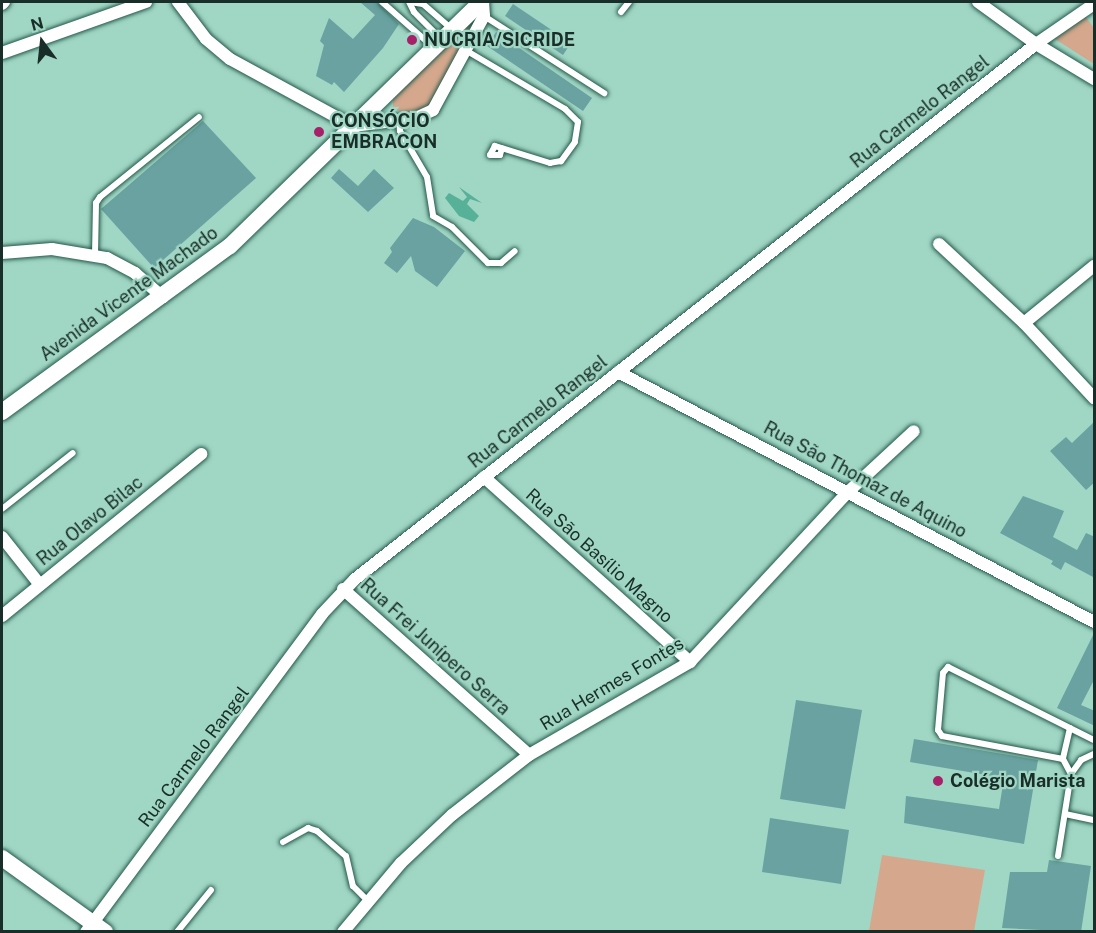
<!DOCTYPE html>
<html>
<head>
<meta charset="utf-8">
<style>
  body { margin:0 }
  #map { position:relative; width:1096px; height:933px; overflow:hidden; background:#a0d6c4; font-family:"Public Sans",sans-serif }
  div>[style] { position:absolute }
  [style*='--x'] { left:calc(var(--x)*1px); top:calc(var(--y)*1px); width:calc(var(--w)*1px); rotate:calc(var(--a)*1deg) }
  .green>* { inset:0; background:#d5a88d }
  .water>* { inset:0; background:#57b198 }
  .building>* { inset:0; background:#69a2a0 }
  .roads { filter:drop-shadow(0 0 2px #25594b) drop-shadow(0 0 2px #25594b) }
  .lane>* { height:6px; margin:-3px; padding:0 3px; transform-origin:3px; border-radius:3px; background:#fff }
  .street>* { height:12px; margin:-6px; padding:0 6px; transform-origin:6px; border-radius:6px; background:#fff }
  .secondary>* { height:16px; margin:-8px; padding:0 8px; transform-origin:8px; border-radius:8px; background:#fff }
  .dots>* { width:16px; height:16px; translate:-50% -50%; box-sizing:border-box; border:3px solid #a0d6c4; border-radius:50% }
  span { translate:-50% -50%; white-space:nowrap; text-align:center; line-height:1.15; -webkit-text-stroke:4.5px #a0d6c4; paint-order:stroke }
  .poi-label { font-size:18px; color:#192e28; font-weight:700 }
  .left { translate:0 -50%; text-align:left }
  .street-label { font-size:18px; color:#192e28 }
  .frame { position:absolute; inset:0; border:3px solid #192e28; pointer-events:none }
  .north { position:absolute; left:12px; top:12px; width:60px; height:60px; -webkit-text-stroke:4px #a0d6c4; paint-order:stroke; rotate:345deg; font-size:16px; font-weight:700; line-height:24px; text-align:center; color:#192e28 }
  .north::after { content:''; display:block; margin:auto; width:21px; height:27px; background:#192e28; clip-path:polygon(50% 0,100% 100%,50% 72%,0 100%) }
</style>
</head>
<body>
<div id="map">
  <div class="green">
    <div style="clip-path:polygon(1085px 16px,1094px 28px,1094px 64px,1055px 39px)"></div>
    <div style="clip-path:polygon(469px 22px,474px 26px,435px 101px,425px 111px,405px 114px,393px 108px,393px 97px)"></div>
    <div style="clip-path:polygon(882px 855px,985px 870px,974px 931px,869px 931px)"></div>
  </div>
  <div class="water">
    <div style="clip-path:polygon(459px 187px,482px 203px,470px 199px,467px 204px,479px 216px,474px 222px,459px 216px,445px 198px,449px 193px,463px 201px,467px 197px)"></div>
  </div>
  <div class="building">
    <div style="clip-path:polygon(360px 2px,377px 2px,399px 24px,383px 48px,344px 92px,334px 82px,332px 85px,316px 76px,324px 45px,320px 41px,329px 18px,353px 39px,375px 15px)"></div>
    <div style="clip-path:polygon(513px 4px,571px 43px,563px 55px,505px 16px)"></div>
    <div style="clip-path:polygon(496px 32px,592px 98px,583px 111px,487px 46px)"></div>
    <div style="clip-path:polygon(203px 121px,256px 178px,154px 268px,101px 209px)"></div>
    <div style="clip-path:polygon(339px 169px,358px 186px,374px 169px,394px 188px,368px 212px,331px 178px)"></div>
    <div style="clip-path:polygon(413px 218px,434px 227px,465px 251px,437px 287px,415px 271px,411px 256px,397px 273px,384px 263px,392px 252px,390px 248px)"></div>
    <div style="clip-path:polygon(1095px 421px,1095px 482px,1086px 490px,1050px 451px,1066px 437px,1072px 443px)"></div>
    <div style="clip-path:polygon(1023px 496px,1064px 511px,1053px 537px,1077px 550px,1086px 533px,1095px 537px,1095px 578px,1065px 562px,1061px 570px,1051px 564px,1053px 561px,1000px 533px)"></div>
    <div style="clip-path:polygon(1095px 631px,1095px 678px,1081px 705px,1095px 711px,1095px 726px,1057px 708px)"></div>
    <div style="clip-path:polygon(796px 700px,862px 710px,845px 809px,780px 799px)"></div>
    <div style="clip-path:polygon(914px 739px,1038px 760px,1024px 844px,904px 823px,906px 796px,999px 809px,1004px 778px,910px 762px)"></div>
    <div style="clip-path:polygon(770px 818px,849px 830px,841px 884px,762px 872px)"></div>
    <div style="clip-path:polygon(1049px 860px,1091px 866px,1081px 932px,1002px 928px,1010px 872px,1047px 872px)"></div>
  </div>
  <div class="roads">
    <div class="lane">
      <div style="--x:382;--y:2;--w:68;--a:41.4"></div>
      <div style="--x:409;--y:2;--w:11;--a:63"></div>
      <div style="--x:414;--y:12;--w:38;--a:45"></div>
      <div style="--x:410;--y:2;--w:13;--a:9"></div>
      <div style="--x:423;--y:4;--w:37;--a:41"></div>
      <div style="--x:621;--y:12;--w:13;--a:-51"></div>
      <div style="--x:484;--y:16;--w:143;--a:32.7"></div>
      <div style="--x:467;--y:51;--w:114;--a:30.6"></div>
      <div style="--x:565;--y:109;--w:18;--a:45"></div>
      <div style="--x:578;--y:122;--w:20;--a:99"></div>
      <div style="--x:575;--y:142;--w:24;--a:126"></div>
      <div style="--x:561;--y:161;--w:11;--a:170"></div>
      <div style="--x:550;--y:163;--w:58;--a:-162.8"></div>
      <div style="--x:495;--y:146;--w:10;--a:119"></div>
      <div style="--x:490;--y:155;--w:10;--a:0"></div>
      <div style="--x:500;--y:155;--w:7;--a:-74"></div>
      <div style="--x:399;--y:121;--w:10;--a:84"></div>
      <div style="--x:400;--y:131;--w:53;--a:59.6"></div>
      <div style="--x:427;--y:177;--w:39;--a:81"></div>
      <div style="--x:433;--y:216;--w:22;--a:30"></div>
      <div style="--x:452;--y:227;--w:51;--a:45"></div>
      <div style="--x:488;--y:263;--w:13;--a:0"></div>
      <div style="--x:501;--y:263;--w:18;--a:-41"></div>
      <div style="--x:95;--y:255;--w:52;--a:-88.9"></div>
      <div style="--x:96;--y:203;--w:7;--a:-56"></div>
      <div style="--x:100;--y:197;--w:127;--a:-38.9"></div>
      <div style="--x:2;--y:509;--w:90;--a:-38.3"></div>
      <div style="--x:1070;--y:728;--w:32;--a:103"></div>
      <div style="--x:1063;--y:759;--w:17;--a:62"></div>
      <div style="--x:1063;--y:759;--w:123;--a:-169.2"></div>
      <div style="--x:942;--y:736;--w:7;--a:-124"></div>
      <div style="--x:938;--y:730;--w:57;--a:-85"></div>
      <div style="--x:943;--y:673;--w:8;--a:-50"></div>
      <div style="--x:948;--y:667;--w:163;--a:26.6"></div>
      <div style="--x:1065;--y:814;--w:30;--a:12"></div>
      <div style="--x:283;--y:842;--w:29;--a:-29"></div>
      <div style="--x:308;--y:828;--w:9;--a:18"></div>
      <div style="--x:317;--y:831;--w:38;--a:41"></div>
      <div style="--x:346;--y:856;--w:31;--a:77"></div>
      <div style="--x:353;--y:886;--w:21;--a:45"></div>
      <div style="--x:1058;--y:856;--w:83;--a:-81"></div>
      <div style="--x:1071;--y:774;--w:17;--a:-54"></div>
      <div style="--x:1081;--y:760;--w:14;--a:-25"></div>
      <div style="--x:177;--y:932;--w:54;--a:-51"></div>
    </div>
    <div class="street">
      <div style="--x:178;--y:2;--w:46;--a:52.9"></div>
      <div style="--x:206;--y:39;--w:31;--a:40"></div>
      <div style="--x:230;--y:59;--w:140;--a:28.6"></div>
      <div style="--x:353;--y:126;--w:64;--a:-7.2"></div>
      <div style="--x:416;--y:118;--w:19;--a:-25"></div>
      <div style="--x:433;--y:110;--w:107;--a:-61.5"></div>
      <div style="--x:484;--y:16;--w:14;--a:-94"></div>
      <div style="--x:978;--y:2;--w:72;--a:35.9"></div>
      <div style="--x:1036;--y:44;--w:68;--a:31.1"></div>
      <div style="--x:2;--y:4;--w:3;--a:-45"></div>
      <div style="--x:2;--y:53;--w:153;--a:-19.5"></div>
      <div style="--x:939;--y:244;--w:116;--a:42.9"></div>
      <div style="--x:1024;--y:323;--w:103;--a:47"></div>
      <div style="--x:2;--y:253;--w:50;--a:-4.6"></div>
      <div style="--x:52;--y:249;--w:56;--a:9.3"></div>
      <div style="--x:107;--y:258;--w:32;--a:28"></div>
      <div style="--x:135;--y:273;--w:37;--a:41"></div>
      <div style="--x:1024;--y:323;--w:90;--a:-39.2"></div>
      <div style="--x:618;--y:372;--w:538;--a:27.71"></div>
      <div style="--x:484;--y:477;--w:277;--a:41.9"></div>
      <div style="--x:2;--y:537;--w:61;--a:51.6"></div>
      <div style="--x:343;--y:589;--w:249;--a:41.7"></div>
      <div style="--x:2;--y:616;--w:257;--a:-39.1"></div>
      <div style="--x:86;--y:932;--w:396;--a:-53.4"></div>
      <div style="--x:322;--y:614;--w:48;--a:-46.7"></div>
      <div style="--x:355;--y:579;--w:866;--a:-38.15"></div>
      <div style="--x:1036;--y:44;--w:70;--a:-34.6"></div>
      <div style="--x:343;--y:932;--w:90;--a:-50"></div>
      <div style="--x:401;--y:863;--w:70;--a:-43.3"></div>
      <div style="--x:452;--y:815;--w:98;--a:-37.9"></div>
      <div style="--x:529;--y:755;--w:186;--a:-30"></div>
      <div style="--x:690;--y:662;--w:233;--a:-47.1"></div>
      <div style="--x:849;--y:491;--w:88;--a:-42.7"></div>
    </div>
    <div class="secondary">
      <div style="--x:2;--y:412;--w:282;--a:-36.1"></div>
      <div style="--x:230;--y:246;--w:350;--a:-44.2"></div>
      <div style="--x:2;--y:858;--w:127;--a:35.7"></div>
    </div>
  </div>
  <div class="dots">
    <div style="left:412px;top:40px;background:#a6206a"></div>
    <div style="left:319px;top:132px;background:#a6206a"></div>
    <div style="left:938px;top:781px;background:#a6206a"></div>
  </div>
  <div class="poi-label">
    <span class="left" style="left:424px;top:40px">NUCRIA/SICRIDE</span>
    <span class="left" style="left:331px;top:132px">CONSÓCIO<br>EMBRACON</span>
    <span class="left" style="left:950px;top:781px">Colégio Marista</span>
  </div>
  <div class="street-label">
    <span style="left:920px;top:112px;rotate:-38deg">Rua Carmelo Rangel</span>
    <span style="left:129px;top:294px;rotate:-36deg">Avenida Vicente Machado</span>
    <span style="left:538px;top:412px;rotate:-38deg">Rua Carmelo Rangel</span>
    <span style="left:865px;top:480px;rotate:28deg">Rua São Thomaz de Aquino</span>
    <span style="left:90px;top:521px;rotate:-39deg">Rua Olavo Bilac</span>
    <span style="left:599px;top:556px;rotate:42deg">Rua São Basílio Magno</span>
    <span style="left:435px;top:647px;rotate:42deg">Rua Frei Junípero Serra</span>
    <span style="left:612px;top:684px;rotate:-31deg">Rua Hermes Fontes</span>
    <span style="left:194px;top:757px;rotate:-53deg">Rua Carmelo Rangel</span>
  </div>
  <div class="frame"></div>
  <div class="north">N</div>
</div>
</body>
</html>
